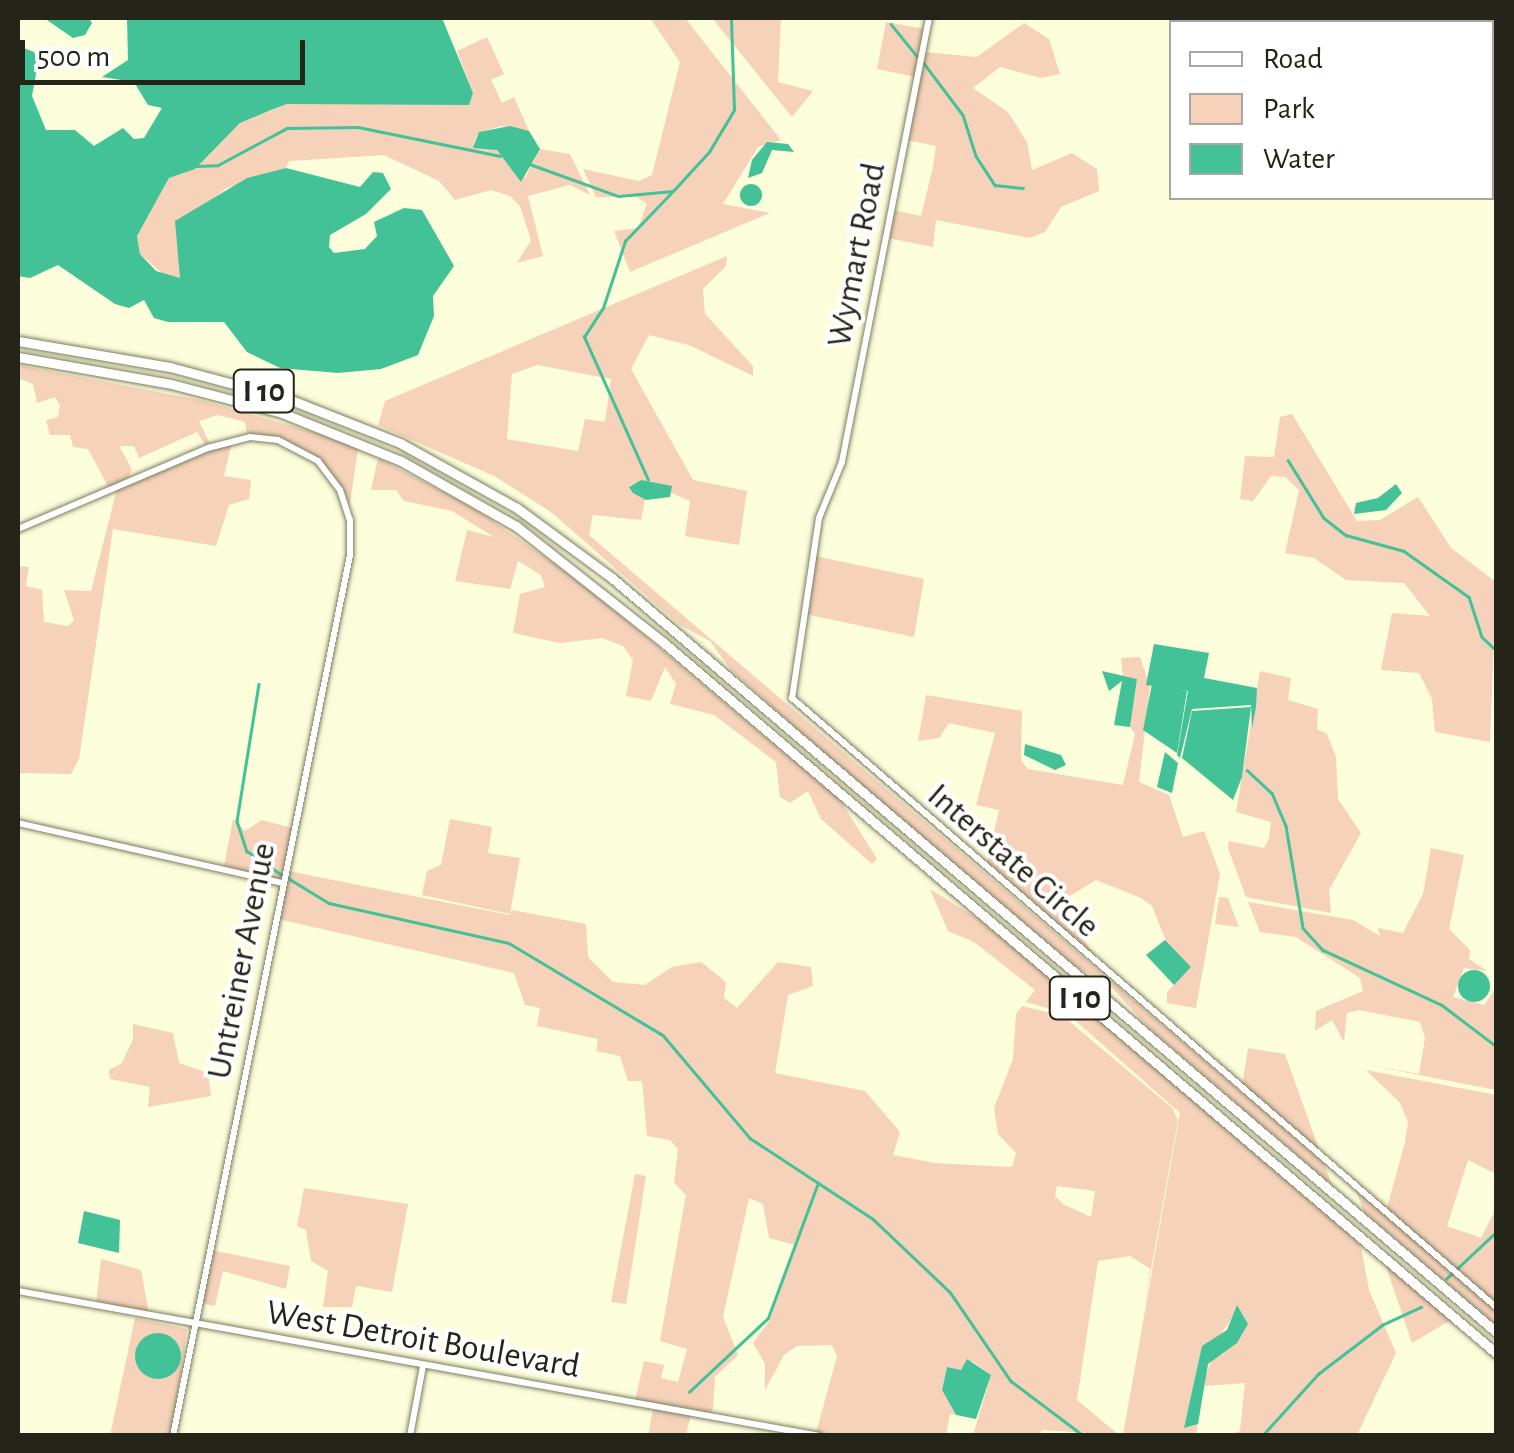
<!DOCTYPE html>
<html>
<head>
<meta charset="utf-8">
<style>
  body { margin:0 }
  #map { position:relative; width:1514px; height:1453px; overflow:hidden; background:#fbfddb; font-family:"Alegreya Sans",sans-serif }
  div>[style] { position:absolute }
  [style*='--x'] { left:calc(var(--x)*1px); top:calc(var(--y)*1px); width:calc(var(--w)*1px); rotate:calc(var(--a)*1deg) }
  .green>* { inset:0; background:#f6d2bb }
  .water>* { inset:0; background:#42c296 }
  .round { border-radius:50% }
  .stream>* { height:2.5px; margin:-1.25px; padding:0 1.25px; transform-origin:1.25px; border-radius:1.25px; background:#42c296 }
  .roads { filter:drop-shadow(0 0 2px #7c7e5f) drop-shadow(0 0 2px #7c7e5f) }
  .secondary>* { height:6px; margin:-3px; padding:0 3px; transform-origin:3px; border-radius:3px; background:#fff }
  .highway>* { height:9px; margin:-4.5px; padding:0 4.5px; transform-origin:4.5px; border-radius:4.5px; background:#fff }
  span { translate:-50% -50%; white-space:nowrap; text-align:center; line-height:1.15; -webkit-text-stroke:8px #fff; paint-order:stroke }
  .shield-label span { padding:2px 8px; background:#fff; border:2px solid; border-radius:8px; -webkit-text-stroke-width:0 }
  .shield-label { font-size:32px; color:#242418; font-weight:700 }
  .street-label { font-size:35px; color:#242418 }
  .frame { position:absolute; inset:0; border:20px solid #242418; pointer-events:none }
  .legend { position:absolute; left:1169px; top:20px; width:325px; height:180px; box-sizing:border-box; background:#fff; border:2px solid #a7a7a3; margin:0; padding:12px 18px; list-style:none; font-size:30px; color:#242418 }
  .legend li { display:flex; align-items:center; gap:20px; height:50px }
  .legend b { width:50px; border:2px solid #a7a7a3 }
  .scale { position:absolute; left:20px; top:40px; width:285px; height:45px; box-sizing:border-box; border:5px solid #242418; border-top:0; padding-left:12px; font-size:30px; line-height:35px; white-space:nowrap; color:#242418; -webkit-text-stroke:8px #fff; paint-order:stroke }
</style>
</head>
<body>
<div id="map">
  <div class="green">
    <div style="clip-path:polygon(650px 18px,685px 18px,781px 140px,758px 147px,723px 204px,770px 213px,630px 272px,614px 231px,638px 228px,647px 204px,637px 197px,596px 197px,583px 169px,639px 181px,652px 175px,680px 62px)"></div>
    <div style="clip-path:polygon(712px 18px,781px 18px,778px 82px,813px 91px,792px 117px)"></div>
    <div style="clip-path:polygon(886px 22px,925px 29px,916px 77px,877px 69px)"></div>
    <div style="clip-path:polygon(1024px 23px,1049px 39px,1060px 74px,1041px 78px,1000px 67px,973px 88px,1008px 112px,1027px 142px,1032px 170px,1072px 153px,1097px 169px,1099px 191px,1061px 207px,1045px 232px,1030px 238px,936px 220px,933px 247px,888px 238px,893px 210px,921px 216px,933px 167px,936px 146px,907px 140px,924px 52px,977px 57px)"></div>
    <div style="clip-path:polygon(487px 37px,504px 74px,491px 80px,502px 103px,514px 97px,529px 131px,502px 126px,479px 132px,474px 142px,497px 150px,525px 178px,540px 149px,570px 154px,590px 195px,570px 185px,528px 196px,543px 256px,517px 263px,531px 240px,520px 206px,510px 196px,491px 190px,455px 200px,439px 181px,384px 155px,289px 161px,286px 168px,227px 188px,182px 222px,181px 278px,170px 280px,140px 254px,137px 236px,169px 178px,206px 158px,240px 123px,287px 104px,469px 104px,473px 93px,457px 51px)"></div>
    <div style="clip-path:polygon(evenodd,727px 256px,726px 266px,703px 289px,705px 314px,753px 366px,753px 376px,689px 345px,649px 335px,631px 369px,693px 480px,747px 491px,739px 545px,685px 536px,690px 501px,641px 480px,629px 486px,645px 500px,641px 520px,593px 515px,589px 535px,1324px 1163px,1332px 1185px,1152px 1031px,1109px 985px,1075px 966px,816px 746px,731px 670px,710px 641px,680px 625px,551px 512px,494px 476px,378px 425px,385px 401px,727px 256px,537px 365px,611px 379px,605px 422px,585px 419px,578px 451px,507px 439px,512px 374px,537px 365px)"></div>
    <div style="clip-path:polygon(18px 365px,200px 400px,324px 435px,358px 449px,350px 503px,307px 451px,247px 435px,245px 422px,218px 415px,199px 421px,210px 444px,206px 446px,197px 432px,139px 458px,134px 446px,119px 446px,132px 469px,128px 479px,109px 488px,88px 449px,73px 447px,70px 435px,50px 435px,46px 420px,58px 417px,60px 405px,55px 397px,37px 403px,33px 384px,18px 378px)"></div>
    <div style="clip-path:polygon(1292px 414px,1357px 521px,1380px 520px,1418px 497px,1451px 548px,1496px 582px,1490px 742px,1435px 732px,1432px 699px,1419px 673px,1381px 670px,1392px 613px,1430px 616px,1404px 583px,1346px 580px,1314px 558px,1285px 553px,1299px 490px,1285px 477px,1271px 476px,1253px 501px,1240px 499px,1245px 456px,1274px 457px,1280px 417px)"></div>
    <div style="clip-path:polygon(232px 442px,224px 476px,251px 480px,249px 499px,229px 505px,216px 546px,113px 529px,79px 759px,71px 774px,18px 773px,18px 566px,29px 567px,26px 586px,42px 590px,44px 622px,68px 626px,74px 620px,64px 590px,91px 591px,117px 489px)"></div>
    <div style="clip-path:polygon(378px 458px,475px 509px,584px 584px,840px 800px,877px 859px,872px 864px,821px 819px,808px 791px,790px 803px,780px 797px,776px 762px,714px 715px,670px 704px,676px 684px,665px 667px,651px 701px,626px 696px,633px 660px,623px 646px,602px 638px,560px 643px,513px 633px,520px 594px,545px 587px,541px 575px,518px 561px,510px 589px,455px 581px,467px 530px,494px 537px,452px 511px,404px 501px,396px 490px,371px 490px)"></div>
    <div style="clip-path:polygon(815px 556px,924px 579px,914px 637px,805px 614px)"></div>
    <div style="clip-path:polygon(1140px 657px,1150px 686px,1139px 782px,1169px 795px,1183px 837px,1204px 831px,1220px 874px,1196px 1008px,1167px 1003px,1167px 992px,1191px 967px,1169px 949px,1152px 906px,1141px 898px,1096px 880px,1057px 904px,1108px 973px,986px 867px,999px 810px,976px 805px,995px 733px,949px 723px,939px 738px,918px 741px,926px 695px,1022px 711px,1021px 760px,1028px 769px,1123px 785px,1135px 734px,1130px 727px,1137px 679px,1123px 676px,1121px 658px)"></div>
    <div style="clip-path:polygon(1260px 671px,1291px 678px,1288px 700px,1318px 709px,1317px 729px,1327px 734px,1336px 757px,1338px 799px,1361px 833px,1329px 890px,1331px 913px,1246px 897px,1228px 848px,1229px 841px,1264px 848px,1269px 838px,1271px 822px,1236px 812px)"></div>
    <div style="clip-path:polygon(233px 819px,245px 831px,262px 820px,292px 828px,282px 881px,224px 866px)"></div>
    <div style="clip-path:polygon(450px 819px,492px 827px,488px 853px,520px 858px,510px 914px,422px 895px,427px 871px,441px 865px)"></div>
    <div style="clip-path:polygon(1431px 848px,1464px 855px,1449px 929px,1470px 950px,1469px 959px,1487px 971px,1464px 968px,1453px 997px,1484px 1005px,1496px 988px,1496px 1090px,1363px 1064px,1419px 1074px,1425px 1038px,1420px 1022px,1359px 1010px,1347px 1013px,1344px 1042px,1332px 1020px,1315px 1031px,1316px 1011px,1363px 991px,1360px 978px,1296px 937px,1260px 932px,1248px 902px,1353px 920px,1380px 936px,1378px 928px,1403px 933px,1423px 894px)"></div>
    <div style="clip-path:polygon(evenodd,288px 871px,509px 915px,512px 910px,586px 924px,588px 957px,613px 982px,645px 985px,672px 967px,701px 962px,726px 982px,724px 998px,737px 1008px,778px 962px,811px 967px,813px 986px,788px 995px,775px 1073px,865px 1091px,900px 1132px,893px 1155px,935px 1163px,1012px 1167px,1016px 1153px,998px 1134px,994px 1108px,1013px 1059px,1016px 1014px,1022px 1006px,1063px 1016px,1172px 1108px,1178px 1120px,1144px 1308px,1150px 1269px,1130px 1256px,1098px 1261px,1077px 1400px,1119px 1435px,1042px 1430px,1040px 1435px,973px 1435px,991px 1375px,972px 1361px,961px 1370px,947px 1367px,942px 1390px,956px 1415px,950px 1414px,946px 1435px,816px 1433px,837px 1356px,832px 1345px,797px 1346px,784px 1355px,765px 1390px,765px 1364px,753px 1343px,770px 1320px,795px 1245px,769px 1238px,763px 1204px,749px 1198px,723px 1317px,738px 1355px,715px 1377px,713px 1409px,710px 1414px,635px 1401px,644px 1361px,664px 1365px,661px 1378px,678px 1382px,687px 1349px,660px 1341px,686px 1195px,674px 1183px,678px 1149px,670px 1140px,647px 1136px,642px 1081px,628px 1081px,620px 1056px,596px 1051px,598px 1039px,537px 1026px,540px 1008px,525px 1005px,514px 973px,278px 919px,288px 871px,1057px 1186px,1095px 1191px,1091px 1217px,1063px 1204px,1055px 1196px,1057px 1186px)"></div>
    <div style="clip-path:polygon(930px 889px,983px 922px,1360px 1242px,1369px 1290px,1396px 1353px,1357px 1435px,1229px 1435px,1240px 1431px,1245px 1383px,1205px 1386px,1205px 1376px,1213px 1358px,1225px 1353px,1235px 1314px,1216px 1341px,1202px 1346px,1185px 1428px,1198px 1424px,1196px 1435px,1123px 1435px,1180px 1113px,1068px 1014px,1026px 1002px,1035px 990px,974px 942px,948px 931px)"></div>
    <div style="clip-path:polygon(1219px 897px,1228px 898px,1239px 927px,1215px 924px)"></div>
    <div style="clip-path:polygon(133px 1024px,173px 1033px,179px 1063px,208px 1073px,211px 1096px,148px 1107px,150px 1087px,110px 1079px,109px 1070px,122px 1063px,133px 1039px)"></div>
    <div style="clip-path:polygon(1248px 1048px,1285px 1054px,1321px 1155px,1242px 1087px)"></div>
    <div style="clip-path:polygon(1366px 1070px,1496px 1095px,1496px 1174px,1468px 1160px,1447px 1226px,1481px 1238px,1496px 1209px,1496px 1304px,1352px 1179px,1387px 1208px,1405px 1142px,1408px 1122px,1400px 1103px)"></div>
    <div style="clip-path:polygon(635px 1174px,646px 1176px,626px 1304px,611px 1302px)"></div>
    <div style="clip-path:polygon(304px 1188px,408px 1204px,392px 1292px,356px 1286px,352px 1307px,323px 1307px,328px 1271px,311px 1261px,306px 1230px,297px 1226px)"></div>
    <div style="clip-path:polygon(1356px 1190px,1496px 1309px,1496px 1325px,1364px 1212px)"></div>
    <div style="clip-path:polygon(211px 1250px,290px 1266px,286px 1289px,223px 1271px,215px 1306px,201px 1303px)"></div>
    <div style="clip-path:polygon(101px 1259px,141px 1270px,149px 1314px,96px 1304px)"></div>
    <div style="clip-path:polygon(1385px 1264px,1451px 1320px,1412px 1343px)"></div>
    <div style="clip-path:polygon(135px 1318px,187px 1329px,172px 1434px,110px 1436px)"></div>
    <div style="clip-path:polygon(653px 1409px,691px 1415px,686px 1435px,648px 1436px)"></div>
  </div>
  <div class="water">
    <div style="clip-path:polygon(44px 18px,89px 18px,92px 23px,85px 35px,73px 38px)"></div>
    <div style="clip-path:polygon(127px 18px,442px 18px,473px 93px,469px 105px,287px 104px,271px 110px,240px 123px,195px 169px,169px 178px,137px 236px,140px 254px,156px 271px,180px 278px,175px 221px,247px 178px,286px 168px,360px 187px,373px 172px,383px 173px,391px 189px,366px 214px,330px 235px,329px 247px,334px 253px,365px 249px,377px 236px,374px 222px,404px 208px,422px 210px,454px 266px,433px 296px,434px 316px,418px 355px,381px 369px,338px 373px,280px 368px,247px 352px,224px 322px,168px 322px,154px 318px,144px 300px,129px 308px,115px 304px,58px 265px,30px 278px,18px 276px,18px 46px,34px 52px,38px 63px,32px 96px,46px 130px,75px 130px,94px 146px,123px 128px,134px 139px,144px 138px,162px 108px,148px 105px,134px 82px,102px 77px,128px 60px)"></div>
    <div style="clip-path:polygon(510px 126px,529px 131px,540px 149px,521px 182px,497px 150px,473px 148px,479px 132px)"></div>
    <div style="clip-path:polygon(767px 142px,788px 144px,794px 152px,772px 150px,762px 173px,748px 178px,752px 160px)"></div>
    <div class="round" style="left:740px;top:184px;width:22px;height:22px"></div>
    <div style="clip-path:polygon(641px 480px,672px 486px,670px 497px,646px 500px,633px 493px,629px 487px)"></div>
    <div style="clip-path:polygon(1396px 484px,1402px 493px,1386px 510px,1354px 514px,1356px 503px,1378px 498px)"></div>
    <div style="clip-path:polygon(1154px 644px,1209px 653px,1204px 678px,1257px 688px,1256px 707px,1252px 728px,1251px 705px,1192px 709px,1180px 758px,1177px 755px,1188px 691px,1146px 685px)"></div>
    <div style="clip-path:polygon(1102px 671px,1137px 679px,1130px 727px,1114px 725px,1122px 681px,1109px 691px)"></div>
    <div style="clip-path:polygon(1152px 684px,1187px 691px,1177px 753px,1143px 730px)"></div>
    <div style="clip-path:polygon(1251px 707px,1242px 777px,1233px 800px,1182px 758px,1192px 711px)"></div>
    <div style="clip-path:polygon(1025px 744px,1061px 755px,1066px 765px,1055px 770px,1024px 755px)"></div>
    <div style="clip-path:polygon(1165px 752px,1178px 763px,1172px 793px,1157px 787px)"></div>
    <div style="clip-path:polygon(1165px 940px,1191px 967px,1174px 985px,1146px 955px)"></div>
    <div class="round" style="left:1458px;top:970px;width:32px;height:32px"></div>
    <div style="clip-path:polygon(84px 1211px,120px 1220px,119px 1253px,78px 1243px)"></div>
    <div style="clip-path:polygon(1237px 1305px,1248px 1324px,1237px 1343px,1208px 1364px,1198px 1424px,1184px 1428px,1202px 1346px,1227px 1330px)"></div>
    <div class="round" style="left:135px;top:1333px;width:46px;height:46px"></div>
    <div style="clip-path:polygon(967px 1359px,991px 1375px,976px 1419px,956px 1415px,942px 1390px,947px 1367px,961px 1370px)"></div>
  </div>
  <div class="stream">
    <div style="--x:891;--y:24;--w:41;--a:50.9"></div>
    <div style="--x:923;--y:62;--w:66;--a:53"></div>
    <div style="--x:963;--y:115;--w:43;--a:72.4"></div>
    <div style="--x:976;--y:156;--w:35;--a:57"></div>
    <div style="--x:995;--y:185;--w:28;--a:6"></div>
    <div style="--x:527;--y:163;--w:97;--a:19.9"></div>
    <div style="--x:618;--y:196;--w:55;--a:-5.2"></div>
    <div style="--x:673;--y:191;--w:53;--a:-47.3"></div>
    <div style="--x:709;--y:152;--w:49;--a:-59.2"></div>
    <div style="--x:734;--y:110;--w:92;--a:-91.9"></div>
    <div style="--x:195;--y:166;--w:23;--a:-2"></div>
    <div style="--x:218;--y:165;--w:78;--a:-28.2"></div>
    <div style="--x:287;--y:128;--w:71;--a:-0.8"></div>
    <div style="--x:358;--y:127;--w:145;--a:11.5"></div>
    <div style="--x:1288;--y:460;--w:68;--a:58.2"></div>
    <div style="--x:1324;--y:518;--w:28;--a:38"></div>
    <div style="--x:1346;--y:535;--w:60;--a:15.4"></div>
    <div style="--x:1404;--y:551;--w:80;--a:35.3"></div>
    <div style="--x:1469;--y:597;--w:42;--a:72"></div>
    <div style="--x:1482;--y:637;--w:19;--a:43"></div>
    <div style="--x:648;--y:480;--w:157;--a:-114.1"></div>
    <div style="--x:584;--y:337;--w:35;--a:-57"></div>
    <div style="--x:603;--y:308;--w:71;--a:-71.8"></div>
    <div style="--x:625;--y:241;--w:66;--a:-46.2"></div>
    <div style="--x:259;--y:684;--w:139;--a:99.1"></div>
    <div style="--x:237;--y:821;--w:32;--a:72"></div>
    <div style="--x:247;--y:851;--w:42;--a:34.4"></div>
    <div style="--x:1247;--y:770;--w:34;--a:43"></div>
    <div style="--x:1272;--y:793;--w:36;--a:67"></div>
    <div style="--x:1286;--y:826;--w:103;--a:80.5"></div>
    <div style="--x:1303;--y:928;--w:30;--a:48"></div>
    <div style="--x:1323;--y:950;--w:131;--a:24.8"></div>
    <div style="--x:1442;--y:1005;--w:68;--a:37.2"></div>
    <div style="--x:288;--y:878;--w:48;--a:31.4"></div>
    <div style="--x:329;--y:903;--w:184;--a:12.5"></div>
    <div style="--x:509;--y:943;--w:179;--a:30.9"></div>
    <div style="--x:663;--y:1035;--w:135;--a:49.8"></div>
    <div style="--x:750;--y:1138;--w:146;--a:33.3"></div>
    <div style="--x:872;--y:1218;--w:108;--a:43.5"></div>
    <div style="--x:950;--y:1292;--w:108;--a:55.6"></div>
    <div style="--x:1011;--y:1381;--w:91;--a:37"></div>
    <div style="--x:1446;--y:1279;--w:69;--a:-43.2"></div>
    <div style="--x:689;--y:1392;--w:108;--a:-43.1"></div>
    <div style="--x:768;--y:1318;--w:144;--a:-69.7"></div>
    <div style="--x:1262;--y:1436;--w:84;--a:-47.9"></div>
    <div style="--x:1318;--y:1374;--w:81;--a:-37.4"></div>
    <div style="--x:1382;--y:1325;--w:43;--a:-24.8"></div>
  </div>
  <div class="roads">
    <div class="secondary">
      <div style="--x:929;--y:18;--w:452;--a:101.1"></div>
      <div style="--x:842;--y:462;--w:61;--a:112.3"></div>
      <div style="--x:819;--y:518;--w:182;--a:98.5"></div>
      <div style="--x:792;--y:698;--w:931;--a:40.86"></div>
      <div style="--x:18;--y:529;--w:207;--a:-23.1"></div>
      <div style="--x:208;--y:448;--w:43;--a:-14.7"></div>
      <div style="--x:250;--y:437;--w:28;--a:6"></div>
      <div style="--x:278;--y:440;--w:45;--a:27.7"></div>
      <div style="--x:318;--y:461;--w:36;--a:53"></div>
      <div style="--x:340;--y:490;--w:32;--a:72"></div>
      <div style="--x:350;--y:520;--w:35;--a:90"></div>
      <div style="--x:350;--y:555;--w:899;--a:101.36"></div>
      <div style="--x:18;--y:823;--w:272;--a:12.8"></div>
      <div style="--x:18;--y:1291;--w:815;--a:10.25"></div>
      <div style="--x:410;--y:1436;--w:71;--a:-79.5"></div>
    </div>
    <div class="highway">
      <div style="--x:18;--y:341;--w:154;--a:9.7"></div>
      <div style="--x:170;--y:367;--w:120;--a:15"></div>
      <div style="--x:286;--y:398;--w:123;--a:21.5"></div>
      <div style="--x:400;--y:443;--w:134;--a:29.1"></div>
      <div style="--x:517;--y:508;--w:118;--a:36.4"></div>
      <div style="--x:612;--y:578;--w:1162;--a:40.46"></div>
      <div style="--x:18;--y:357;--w:155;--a:10"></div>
      <div style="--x:171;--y:384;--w:115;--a:14.6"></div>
      <div style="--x:282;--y:413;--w:128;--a:22"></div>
      <div style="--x:401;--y:461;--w:132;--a:29.5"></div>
      <div style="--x:516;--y:526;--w:189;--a:38.3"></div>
      <div style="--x:664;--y:643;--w:1094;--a:40.48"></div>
    </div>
  </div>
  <div class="shield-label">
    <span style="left:264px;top:391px">I 10</span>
    <span style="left:1080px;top:998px">I 10</span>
  </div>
  <div class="street-label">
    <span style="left:857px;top:255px;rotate:-79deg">Wymart Road</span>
    <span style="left:1013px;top:861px;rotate:41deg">Interstate Circle</span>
    <span style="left:242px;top:961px;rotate:-79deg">Untreiner Avenue</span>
    <span style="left:423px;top:1340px;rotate:10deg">West Detroit Boulevard</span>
  </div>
  <div class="frame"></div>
  <ul class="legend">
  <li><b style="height:12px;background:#fff"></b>Road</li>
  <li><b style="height:28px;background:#f6d2bb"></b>Park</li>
  <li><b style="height:28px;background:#42c296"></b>Water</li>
  </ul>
  <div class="scale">500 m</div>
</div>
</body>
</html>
